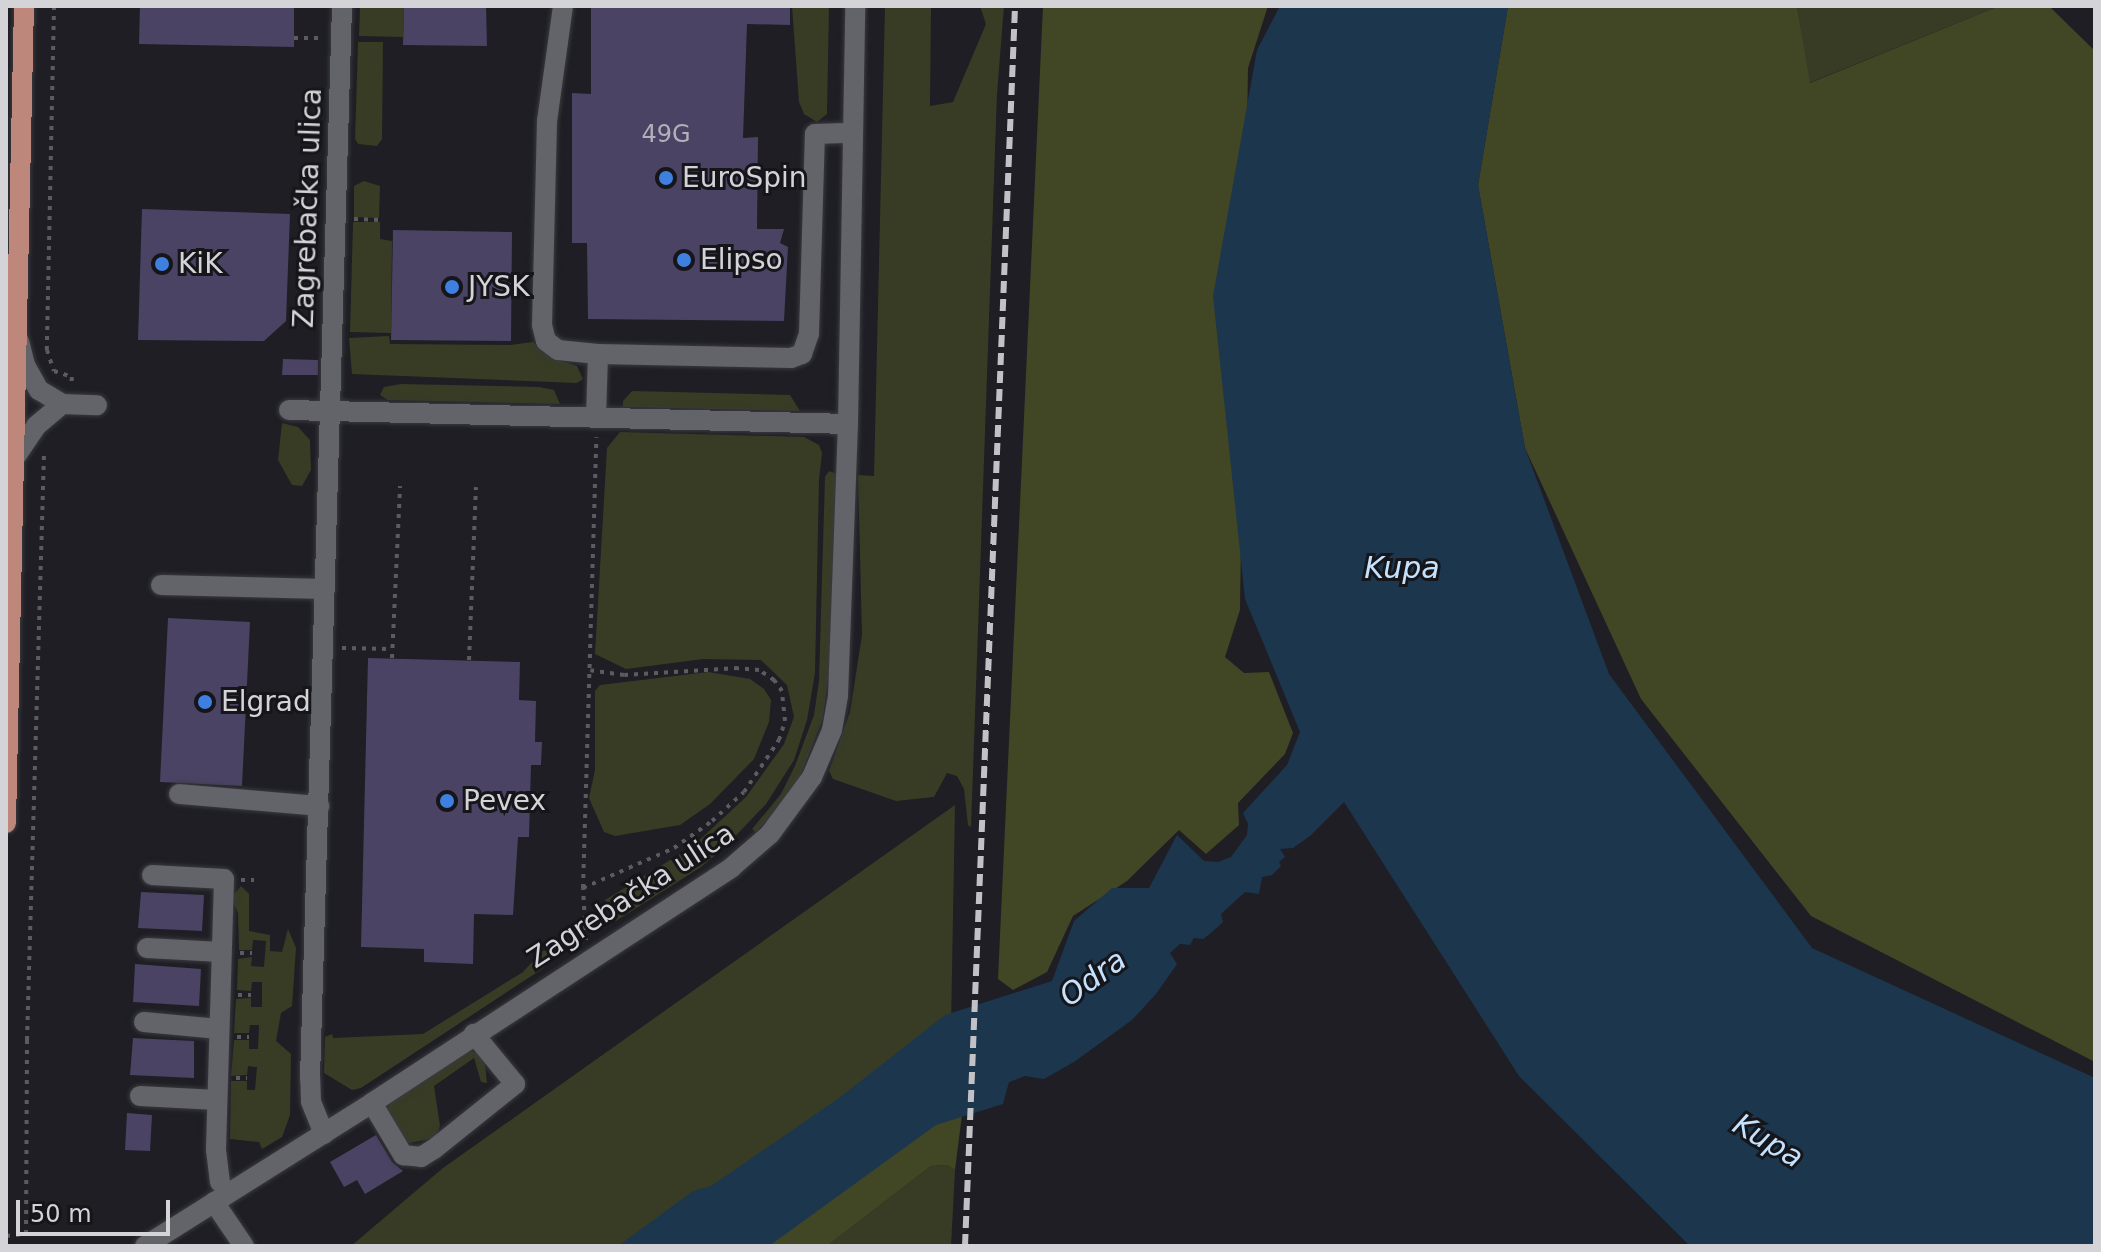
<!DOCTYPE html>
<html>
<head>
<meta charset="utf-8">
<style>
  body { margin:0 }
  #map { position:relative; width:2101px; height:1252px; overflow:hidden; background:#1e1e24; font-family:"DejaVu Sans",sans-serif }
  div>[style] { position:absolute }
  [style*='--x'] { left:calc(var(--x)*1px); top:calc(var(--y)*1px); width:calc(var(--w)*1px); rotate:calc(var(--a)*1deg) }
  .green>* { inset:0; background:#383c25 }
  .forest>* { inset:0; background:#414624 }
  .water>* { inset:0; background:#1c364e }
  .building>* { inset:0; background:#4a4363 }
  .path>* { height:4px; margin-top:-2px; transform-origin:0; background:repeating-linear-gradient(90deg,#5b5b60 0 4px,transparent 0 10px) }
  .roads { filter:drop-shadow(0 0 2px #39393e) drop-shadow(0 0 2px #39393e) }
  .minor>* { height:20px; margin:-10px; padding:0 10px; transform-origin:10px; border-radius:10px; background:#63636a }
  .major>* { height:20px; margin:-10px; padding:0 10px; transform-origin:10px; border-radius:10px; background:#be877b }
  .rail>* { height:6px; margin-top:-3px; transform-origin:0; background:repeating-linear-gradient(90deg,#c1c1c6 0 12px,transparent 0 18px) }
  .dots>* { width:22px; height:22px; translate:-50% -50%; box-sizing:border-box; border:4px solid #15151a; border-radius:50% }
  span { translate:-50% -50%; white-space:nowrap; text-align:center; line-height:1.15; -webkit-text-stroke:6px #15151a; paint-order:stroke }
  .number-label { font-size:24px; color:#b2b0bb }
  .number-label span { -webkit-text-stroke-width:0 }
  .poi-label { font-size:28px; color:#d4d4d8 }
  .left { translate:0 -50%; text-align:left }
  .street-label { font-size:28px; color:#d4d4d8 }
  .water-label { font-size:30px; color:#c4e2fe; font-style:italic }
  .frame { position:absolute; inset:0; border:8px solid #d4d4d8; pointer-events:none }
  .scale { position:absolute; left:16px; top:1200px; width:154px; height:36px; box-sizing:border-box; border:4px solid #d4d4d8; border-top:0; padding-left:10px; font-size:24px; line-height:28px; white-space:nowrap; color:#d4d4d8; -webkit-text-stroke:6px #15151a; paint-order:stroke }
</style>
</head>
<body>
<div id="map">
  <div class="green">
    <div style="clip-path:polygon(360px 6px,404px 6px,403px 37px,359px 36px)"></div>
    <div style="clip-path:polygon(792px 6px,829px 6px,827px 114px,817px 122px,804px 114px,799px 102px)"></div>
    <div style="clip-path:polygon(885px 6px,931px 6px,930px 106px,953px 102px,986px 24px,980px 6px,1004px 6px,997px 94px,971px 827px,968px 825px,964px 789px,957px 776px,947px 773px,934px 797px,896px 801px,833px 779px,829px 771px,850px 712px,862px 635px,858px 475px,874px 476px)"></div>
    <div style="clip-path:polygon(1797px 6px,1999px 6px,1809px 83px)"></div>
    <div style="clip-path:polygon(358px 42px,383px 42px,382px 139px,377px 146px,358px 144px,355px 139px)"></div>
    <div style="clip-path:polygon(364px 181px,380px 186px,379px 218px,354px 217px,354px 186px)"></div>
    <div style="clip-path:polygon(353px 222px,380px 222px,380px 239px,392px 241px,391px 333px,350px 332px)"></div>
    <div style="clip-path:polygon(389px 336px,390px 344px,510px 345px,533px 342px,552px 358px,577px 366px,583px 379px,577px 383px,352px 374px,349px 338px)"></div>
    <div style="clip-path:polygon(401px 384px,539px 387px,554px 390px,560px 404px,388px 400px,380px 395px,384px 387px)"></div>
    <div style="clip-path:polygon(632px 391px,790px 395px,800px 411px,623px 407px,623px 401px)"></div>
    <div style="clip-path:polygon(282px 423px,298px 427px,310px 440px,311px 470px,302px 486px,292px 485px,278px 460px)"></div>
    <div style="clip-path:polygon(620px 432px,804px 437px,819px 445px,822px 453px,819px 480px,815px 673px,807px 720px,794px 760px,766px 804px,725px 847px,701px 867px,616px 921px,612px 920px,605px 900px,693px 846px,746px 797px,784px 744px,794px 717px,787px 685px,761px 660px,703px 659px,626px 669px,595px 654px,607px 448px)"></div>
    <div style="clip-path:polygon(829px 471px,837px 474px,829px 670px,823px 718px,799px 780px,781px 807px,756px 832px,752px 829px,781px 794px,795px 766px,814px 715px,819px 681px,825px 477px)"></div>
    <div style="clip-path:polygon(708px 672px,750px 679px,764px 689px,771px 700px,769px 722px,754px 759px,710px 804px,680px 825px,615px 836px,604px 832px,589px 798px,595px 770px,595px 691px,600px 685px)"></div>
    <div style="clip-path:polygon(955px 805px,951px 1027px,642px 1246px,351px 1246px,443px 1168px)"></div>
    <div style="clip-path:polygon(241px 886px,249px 894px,249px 931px,270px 935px,270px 951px,282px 952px,288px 929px,296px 948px,292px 1006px,281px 1013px,276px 1041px,291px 1054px,290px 1115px,282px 1137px,262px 1149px,259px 1142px,230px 1139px,231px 1081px,247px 1081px,247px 1090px,255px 1090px,257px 1067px,248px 1066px,247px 1075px,231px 1076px,234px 1040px,249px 1040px,249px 1049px,258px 1049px,259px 1025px,250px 1025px,249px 1033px,234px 1033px,236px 999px,251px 998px,251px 1007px,262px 1007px,262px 982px,252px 982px,251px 991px,237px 990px,238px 959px,252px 957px,251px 966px,264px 967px,266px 941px,253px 940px,252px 950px,239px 950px,238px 913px,231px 898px)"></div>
    <div style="clip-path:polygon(557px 949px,555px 957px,542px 969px,361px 1088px,352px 1090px,324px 1073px,325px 1037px,332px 1034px,333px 1038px,423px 1034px,523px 972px,542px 951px)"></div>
    <div style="clip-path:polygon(465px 1050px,478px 1053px,485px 1063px,487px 1083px,481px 1082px,474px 1058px,434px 1086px,440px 1126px,435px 1138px,409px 1143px,398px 1137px,380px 1106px)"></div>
    <div style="clip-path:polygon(947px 1165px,955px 1170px,951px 1246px,827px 1246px,931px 1166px)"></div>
  </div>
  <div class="forest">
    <div style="clip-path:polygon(1043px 6px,1268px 6px,1248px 68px,1240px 610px,1225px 657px,1244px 673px,1269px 672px,1293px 733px,1285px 754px,1238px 803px,1239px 825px,1206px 854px,1179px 830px,1127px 881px,1073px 916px,1047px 972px,1013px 990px,998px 979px)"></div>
    <div style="clip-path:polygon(1508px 6px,1797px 6px,1810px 83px,1999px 6px,2049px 6px,2095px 51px,2095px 1062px,1811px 916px,1641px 699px,1525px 448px,1478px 185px)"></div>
    <div style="clip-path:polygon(963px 1107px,955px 1170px,947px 1165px,931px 1166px,827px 1246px,766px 1246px,923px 1126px)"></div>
  </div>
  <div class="water">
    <div style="clip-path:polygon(1280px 6px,1508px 6px,1478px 185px,1525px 448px,1609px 674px,1812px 948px,2095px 1078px,2095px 1246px,1690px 1246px,1519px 1076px,1344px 802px,1310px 836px,1293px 848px,1280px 849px,1285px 857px,1279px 862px,1281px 866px,1272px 875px,1262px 877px,1259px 894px,1245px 892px,1221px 914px,1223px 922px,1212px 932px,1203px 939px,1194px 938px,1190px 945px,1180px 944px,1170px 953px,1177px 964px,1156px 994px,1132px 1020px,1074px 1062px,1044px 1079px,1025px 1076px,1009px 1082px,1003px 1104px,936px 1125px,769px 1246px,618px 1246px,693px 1191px,711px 1186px,839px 1098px,945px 1015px,1052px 981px,1074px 921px,1112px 888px,1149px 888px,1177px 835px,1204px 861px,1218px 862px,1231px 857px,1247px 835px,1248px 824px,1243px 813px,1287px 765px,1300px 732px,1245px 599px,1213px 296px,1257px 50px)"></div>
  </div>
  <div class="building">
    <div style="clip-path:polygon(140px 6px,294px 6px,294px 47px,139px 44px)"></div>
    <div style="clip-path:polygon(404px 6px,486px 6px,487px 46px,403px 45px)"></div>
    <div style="clip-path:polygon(591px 6px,790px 6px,790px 25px,747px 24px,743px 138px,758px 137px,757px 229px,784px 229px,780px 243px,788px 247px,784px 321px,588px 319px,587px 243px,572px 243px,572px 93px,591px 94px)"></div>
    <div style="clip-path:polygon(142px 209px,290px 214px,286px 321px,264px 341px,138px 340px)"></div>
    <div style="clip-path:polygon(393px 230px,512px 232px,511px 341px,391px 340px)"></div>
    <div style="clip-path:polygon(283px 359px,318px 360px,318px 375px,282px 375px)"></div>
    <div style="clip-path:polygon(168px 618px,250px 622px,242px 786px,160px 782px)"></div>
    <div style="clip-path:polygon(368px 658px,520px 662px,519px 700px,536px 701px,535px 742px,542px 742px,541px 765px,531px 765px,529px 837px,518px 837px,513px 915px,474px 914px,473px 964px,424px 962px,424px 949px,361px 947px)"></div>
    <div style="clip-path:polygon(141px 892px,204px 895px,202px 931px,138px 928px)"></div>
    <div style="clip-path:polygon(135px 964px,201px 969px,199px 1006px,133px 1002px)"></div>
    <div style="clip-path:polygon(133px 1038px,194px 1041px,194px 1078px,130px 1075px)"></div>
    <div style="clip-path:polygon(127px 1113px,152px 1115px,150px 1151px,125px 1150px)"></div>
    <div style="clip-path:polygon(376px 1135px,392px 1162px,403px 1171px,365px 1194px,357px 1180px,344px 1187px,330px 1162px)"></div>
  </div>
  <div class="path">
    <div style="--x:54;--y:6;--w:344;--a:91.2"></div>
    <div style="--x:47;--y:350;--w:22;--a:72"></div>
    <div style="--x:54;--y:371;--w:19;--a:18"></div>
    <div style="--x:72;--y:377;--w:8;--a:97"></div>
    <div style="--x:294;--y:38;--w:29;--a:0"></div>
    <div style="--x:354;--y:219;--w:28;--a:2"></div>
    <div style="--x:342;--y:648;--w:50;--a:1.1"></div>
    <div style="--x:392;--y:658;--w:172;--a:-87.3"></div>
    <div style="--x:469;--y:660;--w:173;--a:-87.7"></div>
    <div style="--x:241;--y:880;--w:13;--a:0"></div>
    <div style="--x:583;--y:888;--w:99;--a:-23.7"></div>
    <div style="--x:674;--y:848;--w:47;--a:-35.4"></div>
    <div style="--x:712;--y:821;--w:43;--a:-42.2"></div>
    <div style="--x:744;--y:792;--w:63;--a:-56.1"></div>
    <div style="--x:779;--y:740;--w:20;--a:-72"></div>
    <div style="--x:785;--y:721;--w:30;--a:-96"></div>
    <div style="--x:782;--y:691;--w:14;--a:-126"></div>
    <div style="--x:774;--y:680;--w:18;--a:-146"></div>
    <div style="--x:759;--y:670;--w:21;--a:-175"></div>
    <div style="--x:738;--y:668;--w:114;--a:176.5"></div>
    <div style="--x:624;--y:675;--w:34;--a:-172"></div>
    <div style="--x:586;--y:940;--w:52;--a:-93.3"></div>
    <div style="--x:583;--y:888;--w:451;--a:-88.3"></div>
    <div style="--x:240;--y:953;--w:12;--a:0"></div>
    <div style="--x:238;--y:995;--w:13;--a:0"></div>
    <div style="--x:237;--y:1037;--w:12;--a:0"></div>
    <div style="--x:236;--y:1078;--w:11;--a:0"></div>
    <div style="--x:6;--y:1236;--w:20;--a:-6"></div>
    <div style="--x:26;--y:1234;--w:194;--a:-89.7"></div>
    <div style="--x:27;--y:1040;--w:587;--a:-88.34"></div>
  </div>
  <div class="roads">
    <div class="minor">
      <div style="--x:563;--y:6;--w:116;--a:97.9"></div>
      <div style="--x:547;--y:121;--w:204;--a:91.4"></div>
      <div style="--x:542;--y:325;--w:16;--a:76"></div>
      <div style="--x:546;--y:341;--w:15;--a:37"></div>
      <div style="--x:558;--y:350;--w:40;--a:5.7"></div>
      <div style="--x:598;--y:354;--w:64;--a:91.8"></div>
      <div style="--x:19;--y:341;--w:25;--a:76"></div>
      <div style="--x:25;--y:365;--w:29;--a:61"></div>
      <div style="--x:39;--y:390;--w:27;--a:31"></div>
      <div style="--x:62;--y:404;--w:35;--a:2"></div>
      <div style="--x:598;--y:354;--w:193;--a:1.2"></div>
      <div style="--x:791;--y:358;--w:12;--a:-20"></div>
      <div style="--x:802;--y:354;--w:21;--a:-71"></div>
      <div style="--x:809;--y:334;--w:200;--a:-88.3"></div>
      <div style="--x:815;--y:134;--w:37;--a:-2"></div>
      <div style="--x:289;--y:410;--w:559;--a:1.43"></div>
      <div style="--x:14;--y:459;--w:40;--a:-56"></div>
      <div style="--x:36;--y:426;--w:34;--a:-40"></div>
      <div style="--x:161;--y:585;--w:164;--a:1.4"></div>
      <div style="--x:179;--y:794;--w:141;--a:4.9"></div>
      <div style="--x:152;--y:875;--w:72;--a:3.2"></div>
      <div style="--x:224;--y:879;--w:271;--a:91.7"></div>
      <div style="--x:216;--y:1150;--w:32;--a:83"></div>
      <div style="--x:147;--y:948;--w:74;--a:3.1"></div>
      <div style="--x:144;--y:1022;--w:75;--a:5.3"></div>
      <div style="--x:140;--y:1096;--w:77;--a:3"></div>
      <div style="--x:372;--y:1103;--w:61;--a:59.2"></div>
      <div style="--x:403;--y:1155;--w:18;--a:6"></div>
      <div style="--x:421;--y:1157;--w:15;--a:-32"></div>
      <div style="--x:434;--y:1149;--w:104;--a:-38.7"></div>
      <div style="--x:515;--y:1084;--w:65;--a:-129.4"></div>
      <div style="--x:324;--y:1134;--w:35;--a:-112"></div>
      <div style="--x:311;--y:1101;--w:23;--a:-92"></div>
      <div style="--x:310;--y:1078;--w:1072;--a:-88.29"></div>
      <div style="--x:214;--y:1202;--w:53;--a:55.7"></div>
      <div style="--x:145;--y:1246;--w:268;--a:-32.2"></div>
      <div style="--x:372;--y:1103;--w:430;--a:-33.2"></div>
      <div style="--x:732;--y:867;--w:50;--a:-41"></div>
      <div style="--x:770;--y:834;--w:71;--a:-53.6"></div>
      <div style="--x:812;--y:777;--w:51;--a:-66.9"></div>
      <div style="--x:832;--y:730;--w:35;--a:-80"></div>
      <div style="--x:838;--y:696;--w:272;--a:-87.9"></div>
      <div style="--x:848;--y:424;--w:418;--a:-89"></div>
    </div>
    <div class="major">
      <div style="--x:6;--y:823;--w:817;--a:-88.74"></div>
    </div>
  </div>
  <div class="rail">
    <div style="--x:965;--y:1246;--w:1241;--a:-87.69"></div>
  </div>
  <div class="dots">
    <div style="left:666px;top:178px;background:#3f7fe0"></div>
    <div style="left:684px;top:260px;background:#3f7fe0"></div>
    <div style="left:162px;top:264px;background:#3f7fe0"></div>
    <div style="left:452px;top:287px;background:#3f7fe0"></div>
    <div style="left:205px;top:702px;background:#3f7fe0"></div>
    <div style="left:447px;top:801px;background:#3f7fe0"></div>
  </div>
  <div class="number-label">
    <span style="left:666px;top:135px">49G</span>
  </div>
  <div class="poi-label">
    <span class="left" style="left:682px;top:178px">EuroSpin</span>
    <span class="left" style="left:700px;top:260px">Elipso</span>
    <span class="left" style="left:178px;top:264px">KiK</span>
    <span class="left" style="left:468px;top:287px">JYSK</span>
    <span class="left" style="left:221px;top:702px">Elgrad</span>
    <span class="left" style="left:463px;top:801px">Pevex</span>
  </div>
  <div class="street-label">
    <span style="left:308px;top:208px;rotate:-88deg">Zagrebačka ulica</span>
    <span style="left:631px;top:896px;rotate:-33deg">Zagrebačka ulica</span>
  </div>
  <div class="water-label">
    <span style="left:1402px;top:568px">Kupa</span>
    <span style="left:1093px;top:978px;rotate:-36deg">Odra</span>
    <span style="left:1768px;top:1141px;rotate:31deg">Kupa</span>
  </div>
  <div class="frame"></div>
  <div class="scale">50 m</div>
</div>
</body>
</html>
